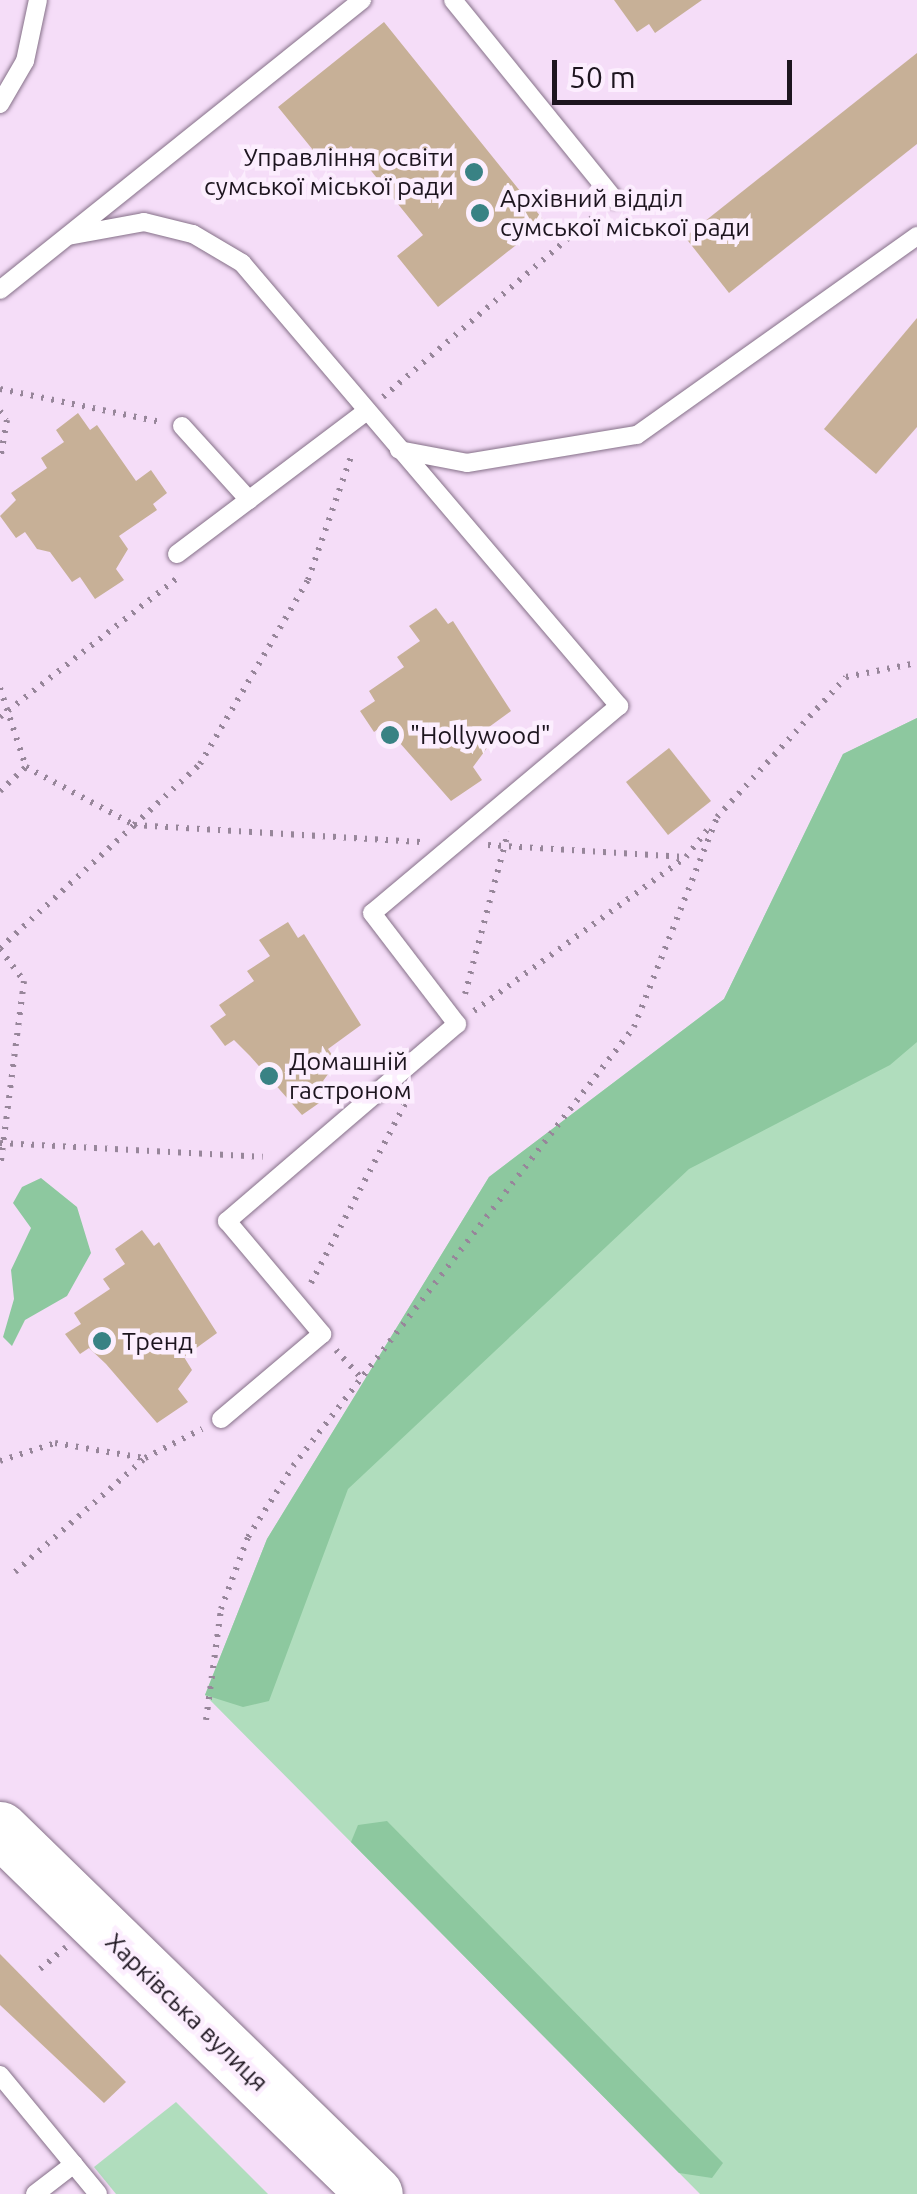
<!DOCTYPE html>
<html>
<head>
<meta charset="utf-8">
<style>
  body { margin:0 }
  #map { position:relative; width:917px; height:2194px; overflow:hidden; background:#f5ddf8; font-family:Ubuntu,sans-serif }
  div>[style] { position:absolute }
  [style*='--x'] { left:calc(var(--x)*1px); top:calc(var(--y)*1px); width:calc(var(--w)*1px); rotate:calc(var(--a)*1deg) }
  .green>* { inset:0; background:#b0ddbd }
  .forest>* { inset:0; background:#8dc89f }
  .building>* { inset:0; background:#c7b097 }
  .path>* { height:6px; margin-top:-3px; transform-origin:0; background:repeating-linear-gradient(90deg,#97869a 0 2.5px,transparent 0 10.5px) }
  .roads { filter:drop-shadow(0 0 2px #857088) drop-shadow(0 0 2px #857088) }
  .service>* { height:18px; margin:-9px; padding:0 9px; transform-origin:9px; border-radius:9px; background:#fff }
  .primary>* { height:55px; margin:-27.5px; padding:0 27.5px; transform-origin:27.5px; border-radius:27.5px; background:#fff }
  .dots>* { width:28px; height:28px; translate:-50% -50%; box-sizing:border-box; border:5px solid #fceefe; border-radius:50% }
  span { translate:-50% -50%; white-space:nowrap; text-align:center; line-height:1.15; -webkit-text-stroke:9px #fceefe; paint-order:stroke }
  .poi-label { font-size:25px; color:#1d151f }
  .right { translate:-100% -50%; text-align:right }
  .left { translate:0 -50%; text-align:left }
  .street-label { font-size:25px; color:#1d151f }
  .scale { position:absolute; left:552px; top:60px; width:240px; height:45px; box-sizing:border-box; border:5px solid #1d151f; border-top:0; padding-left:12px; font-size:30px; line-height:35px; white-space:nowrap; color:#1d151f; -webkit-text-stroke:8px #fceefe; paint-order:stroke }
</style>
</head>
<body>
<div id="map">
  <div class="green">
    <div style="clip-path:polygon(917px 718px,917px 2194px,700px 2194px,205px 1695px,267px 1539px,489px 1177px,724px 999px,843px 754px)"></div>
    <div style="clip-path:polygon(176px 2102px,268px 2194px,116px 2194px,94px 2167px)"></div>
  </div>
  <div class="forest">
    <div style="clip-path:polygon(917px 718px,917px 1042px,890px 1065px,689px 1169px,348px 1489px,269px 1701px,243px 1707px,205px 1695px,267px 1539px,489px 1177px,724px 999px,843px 754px)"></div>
    <div style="clip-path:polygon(41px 1178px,77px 1207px,91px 1253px,67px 1296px,25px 1320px,12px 1346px,3px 1337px,14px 1299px,11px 1270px,31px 1228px,13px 1203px,22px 1187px)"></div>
    <div style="clip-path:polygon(387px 1821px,723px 2163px,712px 2178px,679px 2173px,351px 1842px,358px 1825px)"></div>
  </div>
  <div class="building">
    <div style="clip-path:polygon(614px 0,702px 0,655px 33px,649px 24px,637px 32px)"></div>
    <div style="clip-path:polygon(384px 22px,545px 222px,438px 307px,397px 256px,423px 235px,351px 146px,326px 166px,278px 107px)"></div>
    <div style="clip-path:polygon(917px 53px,917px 144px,729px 293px,685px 237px)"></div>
    <div style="clip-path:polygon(917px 318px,917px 427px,876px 474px,824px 429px)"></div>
    <div style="clip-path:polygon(78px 413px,90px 430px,97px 425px,136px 481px,151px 470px,167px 493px,153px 504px,157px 510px,119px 536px,128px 549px,116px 569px,124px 580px,95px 599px,80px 577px,72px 582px,50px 552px,37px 549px,25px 532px,16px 538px,0 516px,16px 500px,11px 493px,47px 468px,41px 458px,64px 442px,56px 430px)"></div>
    <div style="clip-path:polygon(436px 608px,448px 624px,453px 621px,511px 711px,478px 735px,487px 748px,473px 767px,482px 780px,451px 801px,384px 725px,374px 732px,360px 711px,375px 701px,369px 691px,404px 667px,397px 657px,420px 641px,409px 626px)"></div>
    <div style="clip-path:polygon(669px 748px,711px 801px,668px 835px,626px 782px)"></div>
    <div style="clip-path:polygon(288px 922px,298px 938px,304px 934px,361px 1025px,328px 1049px,337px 1062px,323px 1081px,332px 1094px,302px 1115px,250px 1056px,234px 1040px,225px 1046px,210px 1026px,226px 1015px,219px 1005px,254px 981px,247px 971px,270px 956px,259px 940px)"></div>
    <div style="clip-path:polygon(142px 1230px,154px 1246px,159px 1242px,217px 1333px,184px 1357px,192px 1370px,178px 1389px,188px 1402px,157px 1423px,106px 1364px,89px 1348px,80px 1354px,65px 1334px,81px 1324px,74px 1313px,110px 1289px,103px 1279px,125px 1264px,115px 1249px)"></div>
    <div style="clip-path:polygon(0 1954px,126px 2082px,104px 2103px,0 2005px)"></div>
  </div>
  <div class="path">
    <div style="--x:0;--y:389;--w:164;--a:11.6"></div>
    <div style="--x:383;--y:397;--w:283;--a:-40.6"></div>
    <div style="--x:0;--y:411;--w:11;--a:52"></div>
    <div style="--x:7;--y:420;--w:39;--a:100"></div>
    <div style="--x:0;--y:688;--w:83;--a:71.8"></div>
    <div style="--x:0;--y:717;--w:224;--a:-38.1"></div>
    <div style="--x:0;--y:791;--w:35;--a:-43"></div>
    <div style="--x:26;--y:767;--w:123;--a:28.2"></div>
    <div style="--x:134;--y:825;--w:90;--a:-42.7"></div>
    <div style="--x:200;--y:764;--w:213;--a:-59.6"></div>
    <div style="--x:308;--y:580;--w:133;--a:-70.8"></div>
    <div style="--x:488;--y:845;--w:198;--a:3.5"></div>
    <div style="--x:686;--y:857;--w:39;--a:-52"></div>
    <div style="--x:0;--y:948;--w:182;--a:-42.5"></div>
    <div style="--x:134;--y:825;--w:287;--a:3.4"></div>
    <div style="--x:0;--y:949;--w:40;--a:53"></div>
    <div style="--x:24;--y:981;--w:189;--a:97.3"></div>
    <div style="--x:465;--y:994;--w:168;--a:-75.1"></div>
    <div style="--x:474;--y:1011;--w:262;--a:-36"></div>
    <div style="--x:0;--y:1143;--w:263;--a:3"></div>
    <div style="--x:311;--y:1283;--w:207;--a:-62.3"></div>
    <div style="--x:336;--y:1350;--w:36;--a:48"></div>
    <div style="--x:0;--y:1461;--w:58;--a:-18.1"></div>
    <div style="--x:55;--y:1443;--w:90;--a:9.6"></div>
    <div style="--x:15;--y:1572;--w:173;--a:-41.2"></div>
    <div style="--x:145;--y:1458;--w:64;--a:-27"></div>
    <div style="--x:206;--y:1720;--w:112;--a:-82.3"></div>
    <div style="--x:221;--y:1609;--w:77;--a:-69.4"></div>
    <div style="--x:248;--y:1537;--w:84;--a:-57.6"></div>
    <div style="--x:293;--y:1466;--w:556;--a:-52.16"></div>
    <div style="--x:634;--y:1027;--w:226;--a:-68.4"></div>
    <div style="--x:717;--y:817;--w:190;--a:-47.3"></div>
    <div style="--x:846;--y:677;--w:72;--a:-11.2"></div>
    <div style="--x:40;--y:1969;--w:34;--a:-40"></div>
  </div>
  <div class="roads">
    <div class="service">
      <div style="--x:453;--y:0;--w:256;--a:51"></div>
      <div style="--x:0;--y:104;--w:50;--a:-59.8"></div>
      <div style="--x:25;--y:61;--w:62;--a:-78"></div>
      <div style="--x:68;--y:236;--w:77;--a:-10.4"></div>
      <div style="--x:144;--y:222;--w:50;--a:13.8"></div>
      <div style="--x:193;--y:234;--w:57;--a:30.6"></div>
      <div style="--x:242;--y:263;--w:582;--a:49.6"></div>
      <div style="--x:619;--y:706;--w:322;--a:140"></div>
      <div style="--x:372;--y:913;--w:140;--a:52.6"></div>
      <div style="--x:457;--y:1024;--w:303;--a:139.4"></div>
      <div style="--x:227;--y:1221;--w:148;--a:49.9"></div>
      <div style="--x:322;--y:1334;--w:132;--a:139.9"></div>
      <div style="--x:0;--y:290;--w:464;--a:-38.7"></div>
      <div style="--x:182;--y:426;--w:100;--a:47.8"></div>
      <div style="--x:399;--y:450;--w:69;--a:10.8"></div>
      <div style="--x:467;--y:463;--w:172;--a:-9.4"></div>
      <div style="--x:637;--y:435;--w:344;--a:-35.4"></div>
      <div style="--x:177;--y:554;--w:238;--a:-37"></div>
      <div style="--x:0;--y:2075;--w:154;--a:50.5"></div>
      <div style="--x:35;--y:2194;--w:49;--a:-37.6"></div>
    </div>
    <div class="primary">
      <div style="--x:0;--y:1829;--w:523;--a:44.23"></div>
    </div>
  </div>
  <div class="dots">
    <div style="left:474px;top:172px;background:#398284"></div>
    <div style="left:480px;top:213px;background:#398284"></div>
    <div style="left:390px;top:735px;background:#398284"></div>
    <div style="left:269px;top:1076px;background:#398284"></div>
    <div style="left:102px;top:1341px;background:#398284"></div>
  </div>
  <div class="poi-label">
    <span class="right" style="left:454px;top:172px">Управління освіти<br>сумської міської ради</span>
    <span class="left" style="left:500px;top:213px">Архівний відділ<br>сумської міської ради</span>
    <span class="left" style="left:410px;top:735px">"Hollywood"</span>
    <span class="left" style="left:289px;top:1076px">Домашній<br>гастроном</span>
    <span class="left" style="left:122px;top:1341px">Тренд</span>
  </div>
  <div class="street-label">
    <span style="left:187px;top:2012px;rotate:44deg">Харківська вулиця</span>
  </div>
  <div class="scale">50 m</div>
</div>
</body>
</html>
